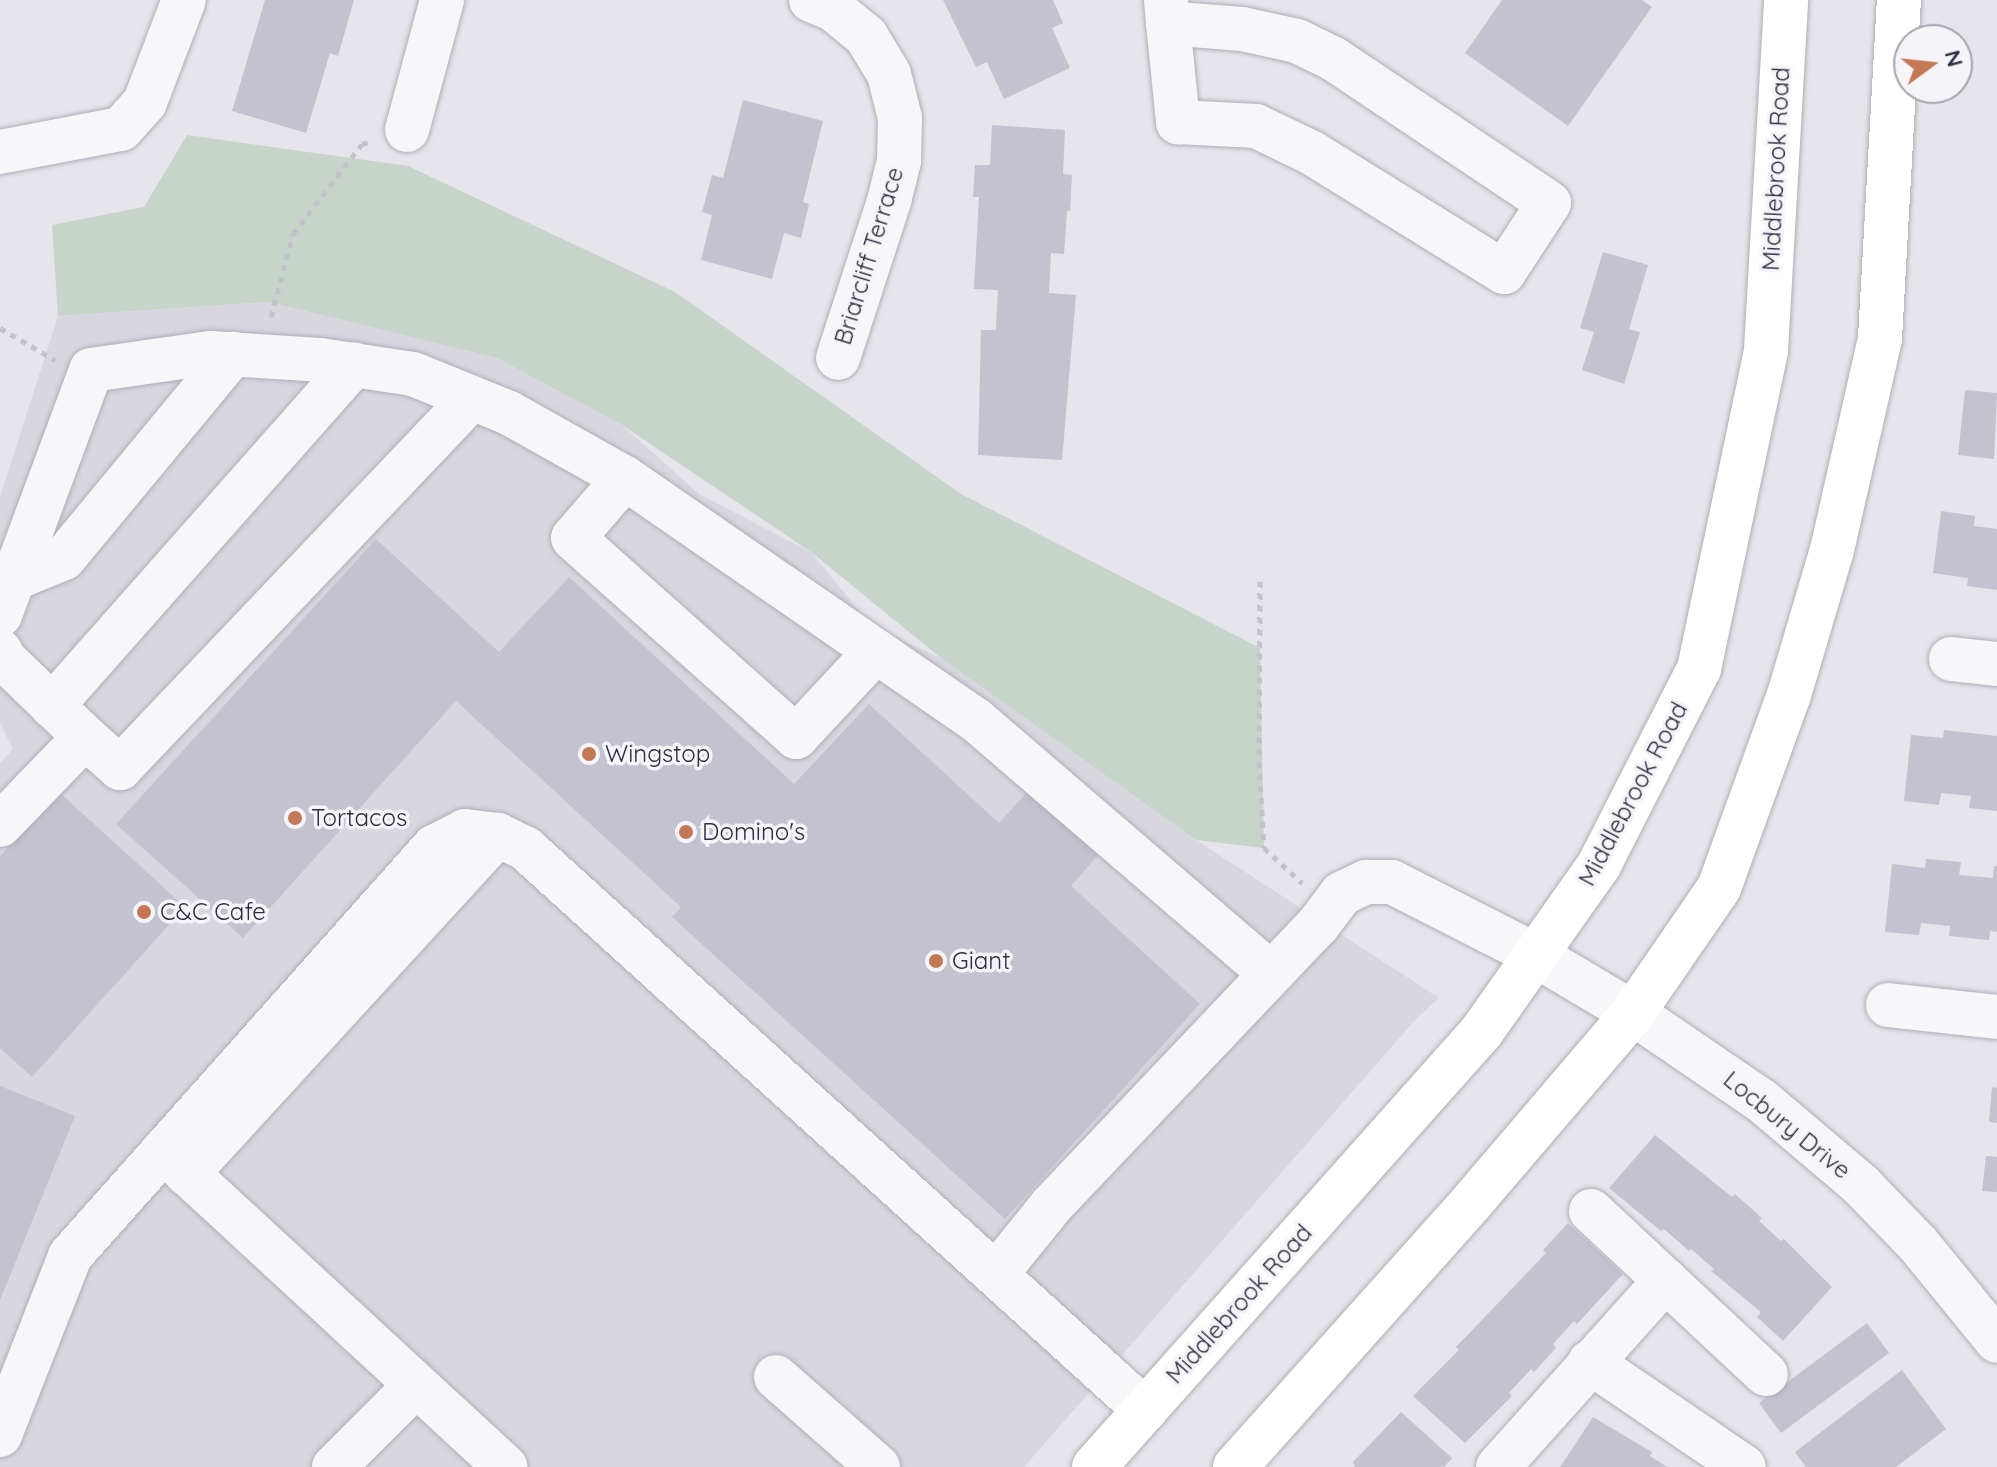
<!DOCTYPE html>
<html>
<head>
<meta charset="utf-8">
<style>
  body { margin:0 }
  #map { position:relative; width:1997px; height:1467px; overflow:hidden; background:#e5e5eb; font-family:Quicksand,sans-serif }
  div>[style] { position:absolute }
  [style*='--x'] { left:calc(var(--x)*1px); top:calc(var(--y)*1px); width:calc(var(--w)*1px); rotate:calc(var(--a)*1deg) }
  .built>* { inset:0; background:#d8d7e0 }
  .green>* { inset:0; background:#c7d4c9 }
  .building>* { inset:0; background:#c3c2ce }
  .path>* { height:5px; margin-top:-2.5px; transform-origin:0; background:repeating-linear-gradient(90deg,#c3c2ca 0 6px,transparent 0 12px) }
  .roads { filter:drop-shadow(0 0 2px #afaeb8) drop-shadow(0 0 2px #afaeb8) }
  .minor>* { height:44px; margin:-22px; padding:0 22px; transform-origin:22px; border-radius:22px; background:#f7f7fa }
  .major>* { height:44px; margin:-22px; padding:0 22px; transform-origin:22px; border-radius:22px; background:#fff }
  .dots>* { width:22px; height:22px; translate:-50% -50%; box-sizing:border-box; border:4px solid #f5f4f8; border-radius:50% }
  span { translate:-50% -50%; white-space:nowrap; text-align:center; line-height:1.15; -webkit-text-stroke:7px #f5f4f8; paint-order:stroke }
  .street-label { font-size:24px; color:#302d42 }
  .poi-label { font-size:24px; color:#302d42 }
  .left { translate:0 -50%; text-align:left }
  .north { position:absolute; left:1893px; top:24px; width:80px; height:80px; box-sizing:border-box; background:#f5f4f8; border:2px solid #a6a4af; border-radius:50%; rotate:75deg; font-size:22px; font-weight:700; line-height:32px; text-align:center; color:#302d42 }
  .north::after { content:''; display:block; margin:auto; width:28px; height:36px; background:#c47956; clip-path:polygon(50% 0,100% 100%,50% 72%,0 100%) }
</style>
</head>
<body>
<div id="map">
  <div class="built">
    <div style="clip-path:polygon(269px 302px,497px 358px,622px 425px,699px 494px,811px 552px,872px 627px,941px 658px,1196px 840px,1439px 998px,1416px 1019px,1024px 1467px,0 1467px,0 763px,13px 749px,0 723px,0 497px,58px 316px)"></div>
  </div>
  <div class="green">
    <div style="clip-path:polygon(187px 135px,408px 166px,675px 292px,961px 494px,1260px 648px,1264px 848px,1196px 840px,941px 658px,811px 552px,622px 425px,497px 358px,269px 302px,58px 316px,52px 225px,144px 207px)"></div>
  </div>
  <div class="building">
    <div style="clip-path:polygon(265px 0,354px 0,338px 56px,330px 53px,306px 133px,232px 111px)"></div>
    <div style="clip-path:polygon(943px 0,1053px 0,1063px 23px,1052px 28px,1070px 68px,1004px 99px,987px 62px,976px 67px)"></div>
    <div style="clip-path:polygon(1502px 0,1642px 0,1652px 7px,1568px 126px,1465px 53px)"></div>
    <div style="clip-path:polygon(743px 100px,823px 121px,803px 202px,809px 204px,801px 238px,784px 233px,772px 279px,701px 260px,712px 215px,702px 212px,712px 175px,723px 178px)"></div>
    <div style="clip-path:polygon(992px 125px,1065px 130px,1063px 174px,1072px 175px,1070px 211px,1067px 211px,1064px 254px,1051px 253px,1049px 293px,1076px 295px,1062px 460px,978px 455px,981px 330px,996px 330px,998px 290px,974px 289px,979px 197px,973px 197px,975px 165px,990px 165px)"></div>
    <div style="clip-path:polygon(1603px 252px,1648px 265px,1629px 329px,1640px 332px,1624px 384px,1582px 370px,1594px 332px,1580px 328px)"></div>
    <div style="clip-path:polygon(1965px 390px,1997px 393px,1994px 459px,1958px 455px)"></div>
    <div style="clip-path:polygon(1941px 511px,1975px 516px,1974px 526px,1997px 529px,1997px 590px,1967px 586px,1968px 578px,1933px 573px)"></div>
    <div style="clip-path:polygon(376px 539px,499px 652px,569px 577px,794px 784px,869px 704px,999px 823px,1030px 789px,1100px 853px,1071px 886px,1200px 1004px,1005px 1219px,672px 917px,681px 907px,456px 701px,243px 938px,116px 824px)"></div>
    <div style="clip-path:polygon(1944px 730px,1997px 736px,1997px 811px,1969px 808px,1971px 796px,1941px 793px,1939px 805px,1904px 801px,1911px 735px,1943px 738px)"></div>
    <div style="clip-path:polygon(58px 791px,185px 907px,32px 1077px,0 1048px,0 856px)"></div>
    <div style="clip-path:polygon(1926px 859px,1961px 862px,1959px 875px,1993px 878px,1994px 866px,1997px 866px,1997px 932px,1990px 931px,1989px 940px,1949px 936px,1950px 926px,1921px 923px,1919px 935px,1885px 932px,1892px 864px,1925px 868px)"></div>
    <div style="clip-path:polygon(0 1086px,75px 1116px,0 1300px)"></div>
    <div style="clip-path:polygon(1992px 1087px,1997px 1088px,1997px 1123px,1989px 1122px)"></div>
    <div style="clip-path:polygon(1655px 1135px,1732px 1197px,1735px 1194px,1762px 1218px,1759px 1221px,1781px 1241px,1784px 1239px,1832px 1287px,1783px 1341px,1757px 1317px,1761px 1312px,1711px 1271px,1714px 1269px,1691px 1249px,1689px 1251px,1664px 1229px,1661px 1231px,1609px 1188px)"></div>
    <div style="clip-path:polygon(1986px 1156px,1997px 1157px,1997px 1192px,1982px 1191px)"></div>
    <div style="clip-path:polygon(1568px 1223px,1623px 1274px,1577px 1324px,1574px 1321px,1553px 1344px,1556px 1348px,1534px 1372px,1531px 1369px,1509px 1393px,1512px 1396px,1465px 1443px,1413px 1396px,1459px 1350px,1456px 1347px,1546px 1253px,1543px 1250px)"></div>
    <div style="clip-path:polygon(1867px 1323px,1889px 1353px,1781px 1433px,1759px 1403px)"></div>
    <div style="clip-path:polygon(1902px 1370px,1946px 1429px,1896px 1467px,1806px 1467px,1795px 1452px)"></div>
    <div style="clip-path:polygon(1401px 1412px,1452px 1458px,1444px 1467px,1355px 1467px,1353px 1462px)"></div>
    <div style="clip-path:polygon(1593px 1417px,1652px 1452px,1650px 1456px,1667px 1467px,1560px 1467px)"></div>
  </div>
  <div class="path">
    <div style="--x:271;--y:317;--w:86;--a:-75.2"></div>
    <div style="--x:293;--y:234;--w:113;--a:-52.5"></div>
    <div style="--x:362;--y:144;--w:10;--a:-17"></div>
    <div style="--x:0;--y:328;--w:64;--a:30.2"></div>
    <div style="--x:1260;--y:581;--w:181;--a:90.3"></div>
    <div style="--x:1259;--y:762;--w:86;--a:86.7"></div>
    <div style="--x:1264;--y:848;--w:52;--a:42.6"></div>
  </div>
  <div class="roads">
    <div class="minor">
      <div style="--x:811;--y:0;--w:24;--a:22"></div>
      <div style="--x:833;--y:9;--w:43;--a:39.3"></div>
      <div style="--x:866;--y:36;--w:44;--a:58.8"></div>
      <div style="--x:889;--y:74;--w:45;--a:76"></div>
      <div style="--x:900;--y:118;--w:43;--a:91.3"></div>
      <div style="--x:899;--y:161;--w:38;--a:104"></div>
      <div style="--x:890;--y:198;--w:168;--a:108"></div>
      <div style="--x:1166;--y:0;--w:23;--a:85"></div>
      <div style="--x:1168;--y:23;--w:100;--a:84.2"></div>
      <div style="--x:1178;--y:122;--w:78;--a:2.9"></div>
      <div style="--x:1256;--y:126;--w:62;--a:25.7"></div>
      <div style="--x:1312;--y:153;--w:226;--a:31.8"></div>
      <div style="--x:1504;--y:272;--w:82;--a:-56.9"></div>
      <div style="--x:1549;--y:203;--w:259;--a:-146.2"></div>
      <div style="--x:1334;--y:59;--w:41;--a:-154.1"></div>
      <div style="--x:1297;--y:41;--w:56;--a:-167.7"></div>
      <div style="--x:1242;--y:29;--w:74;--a:-175.4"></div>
      <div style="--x:407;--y:130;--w:135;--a:-74.9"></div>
      <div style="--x:0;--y:152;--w:123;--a:-10.8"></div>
      <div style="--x:121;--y:129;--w:36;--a:-48"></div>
      <div style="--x:145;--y:102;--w:109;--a:-69.1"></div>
      <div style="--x:625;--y:478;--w:79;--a:130.9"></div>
      <div style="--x:573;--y:538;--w:299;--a:41.7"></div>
      <div style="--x:796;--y:737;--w:117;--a:-47.1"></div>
      <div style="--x:13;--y:579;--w:55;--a:-22.4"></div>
      <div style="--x:64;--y:558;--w:265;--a:-50.4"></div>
      <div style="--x:0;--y:615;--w:261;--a:-69.6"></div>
      <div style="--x:91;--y:370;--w:120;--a:-8.1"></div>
      <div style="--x:210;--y:353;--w:110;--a:3.6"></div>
      <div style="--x:320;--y:360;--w:94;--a:8.6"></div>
      <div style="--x:413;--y:374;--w:104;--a:22.1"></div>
      <div style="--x:509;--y:413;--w:133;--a:29.3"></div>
      <div style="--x:625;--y:478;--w:426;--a:34.6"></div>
      <div style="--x:976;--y:720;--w:388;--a:40.7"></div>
      <div style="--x:0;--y:651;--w:9;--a:63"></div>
      <div style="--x:4;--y:659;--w:112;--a:43.9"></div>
      <div style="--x:85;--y:737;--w:122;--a:134"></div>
      <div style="--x:1951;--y:659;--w:46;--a:6.2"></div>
      <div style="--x:52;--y:706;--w:456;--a:-48.5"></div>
      <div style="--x:85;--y:737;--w:47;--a:41.5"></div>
      <div style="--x:120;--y:768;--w:511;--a:-46.43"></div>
      <div style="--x:1888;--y:1005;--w:110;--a:6.3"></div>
      <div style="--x:163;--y:1151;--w:466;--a:42.7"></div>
      <div style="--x:187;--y:1174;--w:460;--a:-47.5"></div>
      <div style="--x:1591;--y:1211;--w:239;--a:43"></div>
      <div style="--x:996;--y:1274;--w:87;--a:-51"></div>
      <div style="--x:1051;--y:1206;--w:388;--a:-46.5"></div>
      <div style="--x:1318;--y:925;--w:39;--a:-53"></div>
      <div style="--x:1341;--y:894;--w:28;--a:-26"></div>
      <div style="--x:1366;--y:882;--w:26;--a:0"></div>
      <div style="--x:1392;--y:882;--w:163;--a:27"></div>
      <div style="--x:1537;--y:956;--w:112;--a:30.7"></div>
      <div style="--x:1633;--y:1013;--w:156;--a:34.3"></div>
      <div style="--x:1762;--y:1101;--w:130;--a:40.3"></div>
      <div style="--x:1861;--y:1185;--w:82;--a:46"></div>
      <div style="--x:1918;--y:1244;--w:125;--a:50.8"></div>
      <div style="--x:1590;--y:1362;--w:186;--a:34.3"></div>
      <div style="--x:776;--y:1377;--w:136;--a:41.4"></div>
      <div style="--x:0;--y:1435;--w:192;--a:-68.6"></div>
      <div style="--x:70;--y:1256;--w:548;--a:-48.33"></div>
      <div style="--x:434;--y:847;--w:35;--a:-27"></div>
      <div style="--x:465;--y:831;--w:33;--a:7"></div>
      <div style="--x:498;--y:835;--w:30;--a:26"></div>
      <div style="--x:525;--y:848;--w:837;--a:42.19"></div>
      <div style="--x:334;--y:1467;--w:116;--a:-45"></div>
      <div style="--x:1498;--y:1467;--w:251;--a:-48.1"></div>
    </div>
    <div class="major">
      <div style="--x:1094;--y:1467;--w:584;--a:-48.33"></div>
      <div style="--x:1482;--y:1031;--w:203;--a:-54.8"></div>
      <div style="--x:1599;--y:865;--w:220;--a:-63"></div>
      <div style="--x:1699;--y:669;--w:326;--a:-78.1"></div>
      <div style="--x:1766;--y:350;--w:351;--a:-86.7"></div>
      <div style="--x:1235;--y:1467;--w:354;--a:-48.2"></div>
      <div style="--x:1471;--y:1203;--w:250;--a:-49.5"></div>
      <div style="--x:1633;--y:1013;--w:152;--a:-55.5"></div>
      <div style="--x:1719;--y:888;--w:205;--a:-70.1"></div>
      <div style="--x:1789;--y:695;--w:151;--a:-73.5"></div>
      <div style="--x:1832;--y:550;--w:217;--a:-77.2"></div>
      <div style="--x:1880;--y:338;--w:339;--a:-86.8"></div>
    </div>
  </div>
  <div class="dots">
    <div style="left:589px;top:754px;background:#c47956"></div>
    <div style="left:295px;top:818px;background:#c47956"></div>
    <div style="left:686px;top:832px;background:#c47956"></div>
    <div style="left:144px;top:912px;background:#c47956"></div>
    <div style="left:936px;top:961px;background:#c47956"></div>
  </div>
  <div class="street-label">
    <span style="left:1776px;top:169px;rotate:-87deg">Middlebrook Road</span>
    <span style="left:869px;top:256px;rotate:-73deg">Briarcliff Terrace</span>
    <span style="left:1633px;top:794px;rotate:-62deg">Middlebrook Road</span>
    <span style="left:1787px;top:1125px;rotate:39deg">Locbury Drive</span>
    <span style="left:1239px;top:1304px;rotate:-48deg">Middlebrook Road</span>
  </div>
  <div class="poi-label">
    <span class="left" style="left:605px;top:754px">Wingstop</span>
    <span class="left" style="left:311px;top:818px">Tortacos</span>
    <span class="left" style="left:702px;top:832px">Domino's</span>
    <span class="left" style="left:160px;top:912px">C&amp;C Cafe</span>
    <span class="left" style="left:952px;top:961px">Giant</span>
  </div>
  <div class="north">N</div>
</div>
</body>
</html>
